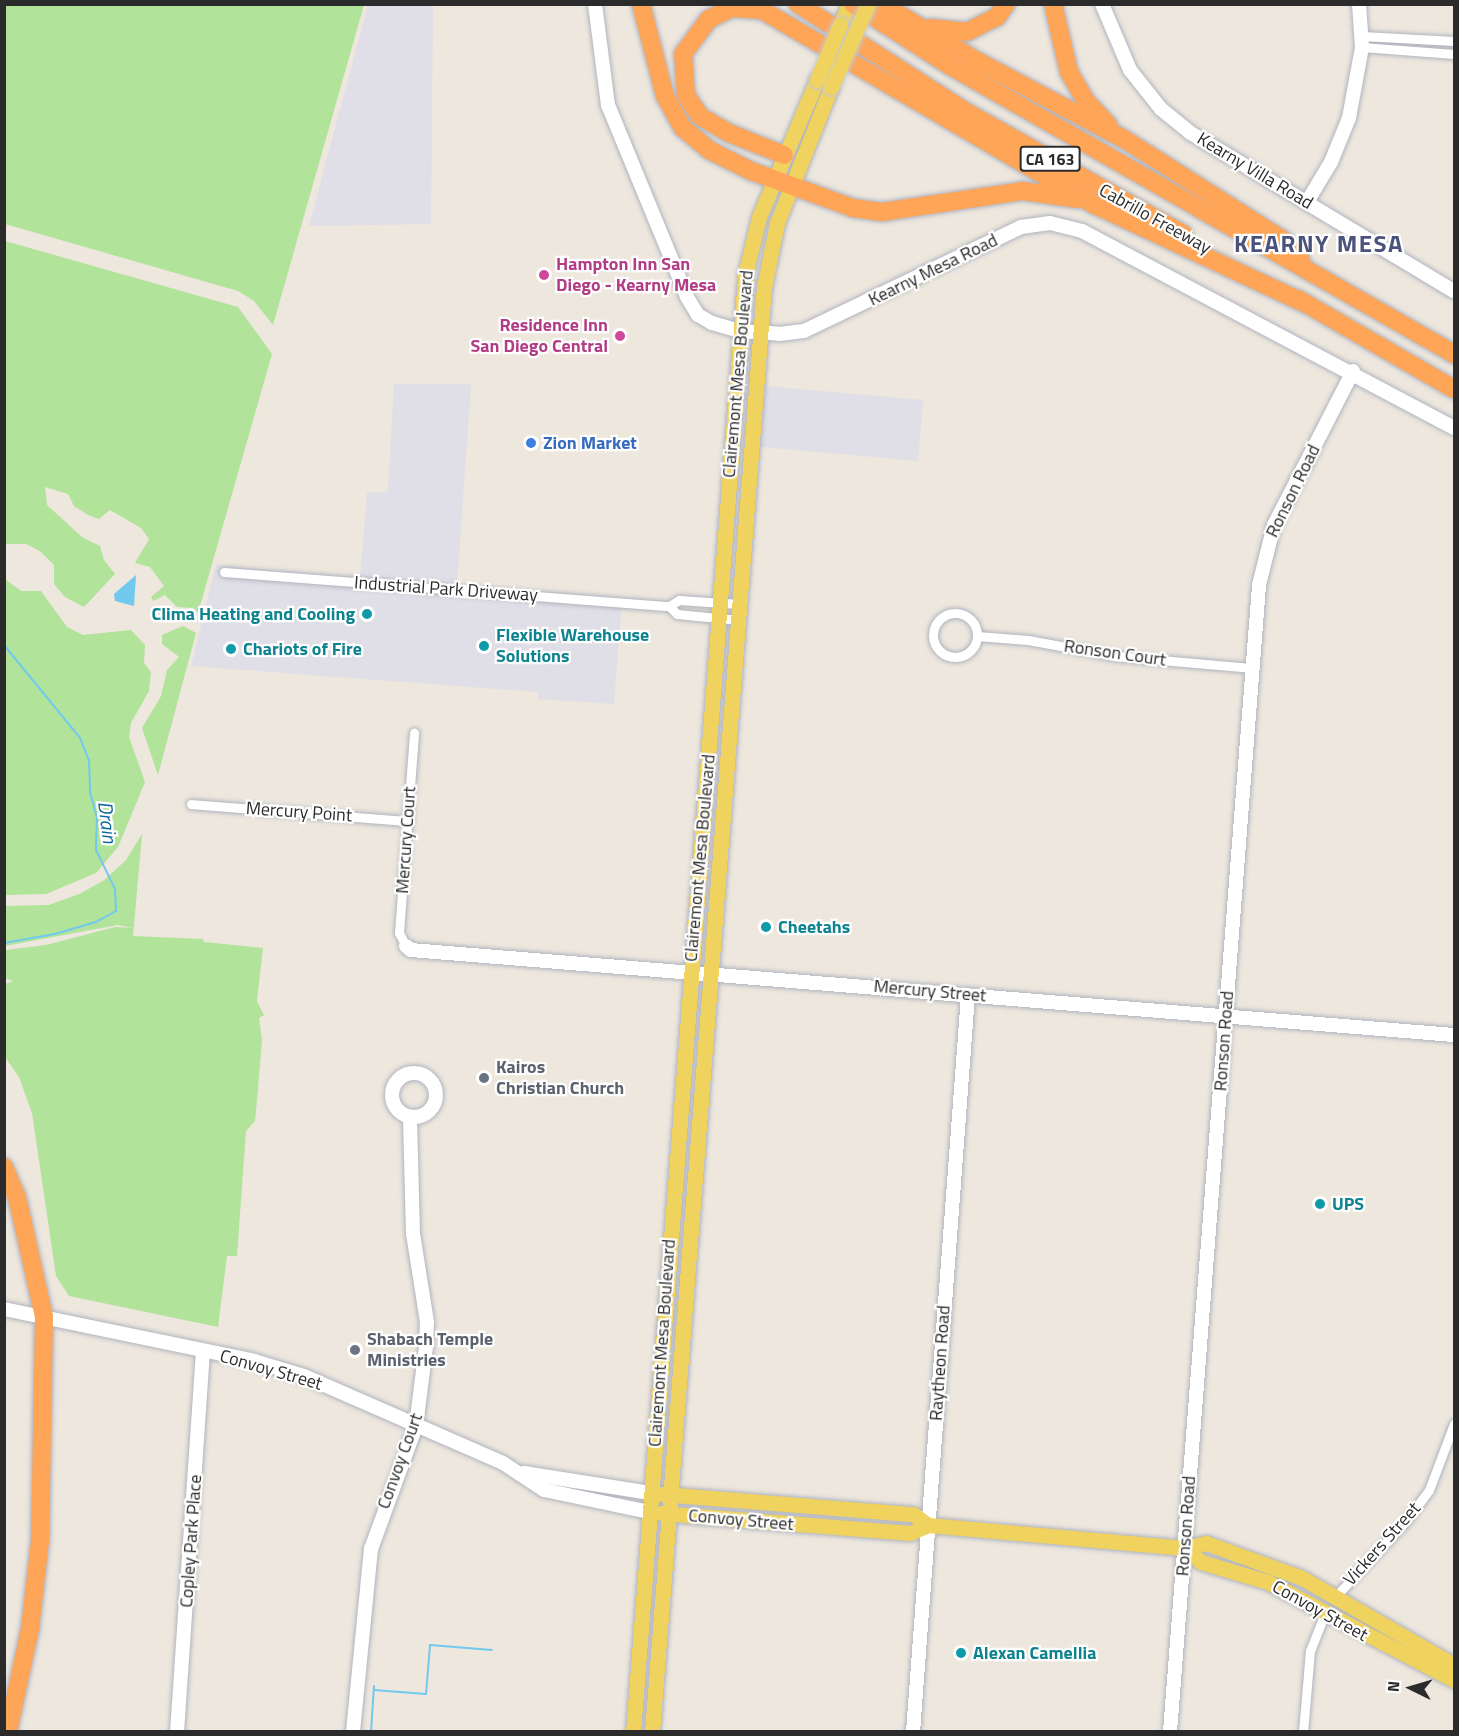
<!DOCTYPE html>
<html>
<head>
<meta charset="utf-8">
<style>
  body { margin:0 }
  #map { position:relative; width:1459px; height:1736px; overflow:hidden; background:#ede7de; font-family:"Titillium Web",sans-serif }
  div>[style] { position:absolute }
  [style*='--x'] { left:calc(var(--x)*1px); top:calc(var(--y)*1px); width:calc(var(--w)*1px); rotate:calc(var(--a)*1deg) }
  .industrial>* { inset:0; background:#e0dee6 }
  .green>* { inset:0; background:#b1e39a }
  .water>* { inset:0; background:#71c9ee }
  .stream>* { height:2px; margin:-1px; padding:0 1px; transform-origin:1px; border-radius:1px; background:#71c9ee }
  .roads { filter:drop-shadow(0 0 2px #b1b4bf) drop-shadow(0 0 2px #b1b4bf) }
  .street>* { height:9px; margin:-4.5px; padding:0 4.5px; transform-origin:4.5px; border-radius:4.5px; background:#fff }
  .street>.ring { margin:-4.5px; padding:0; box-sizing:content-box; background:none; border:9px solid #fff; border-radius:50% }
  .secondary>* { height:14px; margin:-7px; padding:0 7px; transform-origin:7px; border-radius:7px; background:#fff }
  .secondary>.ring { margin:-7px; padding:0; box-sizing:content-box; background:none; border:14px solid #fff; border-radius:50% }
  .primary>* { height:15px; margin:-7.5px; padding:0 7.5px; transform-origin:7.5px; border-radius:7.5px; background:#f0d35f }
  .highway>* { height:18px; margin:-9px; padding:0 9px; transform-origin:9px; border-radius:9px; background:#fea558 }
  .bridges { filter:drop-shadow(0 0 2px #c8c8c8) drop-shadow(0 0 2px #c8c8c8) }
  .primary-bridge>* { height:15px; margin:-7.5px; padding:0 7.5px; transform-origin:7.5px; border-radius:7.5px; background:#f0d35f }
  .dots>* { width:16px; height:16px; translate:-50% -50%; box-sizing:border-box; border:3px solid #fff; border-radius:50% }
  span { translate:-50% -50%; white-space:nowrap; text-align:center; line-height:1.15; -webkit-text-stroke:4.5px #fff; paint-order:stroke }
  .shield-label span { padding:2px 4px; background:#fff; border:2px solid; border-radius:4px; -webkit-text-stroke-width:0 }
  .shield-label { font-size:16px; color:#2b2b2b; font-weight:700 }
  .street-label { font-size:18px; color:#2b2b2b }
  .hotel-label { font-size:18px; color:#b23c85; font-weight:700 }
  .left { translate:0 -50%; text-align:left }
  .right { translate:-100% -50%; text-align:right }
  .shop-label { font-size:18px; color:#366cbe; font-weight:700 }
  .culture-label { font-size:18px; color:#0d838f; font-weight:700 }
  .worship-label { font-size:18px; color:#5b616d; font-weight:700 }
  .water-label { font-size:20px; color:#0e679d; font-style:italic }
  .district-label { font-size:24px; color:#4b537c; font-weight:700; letter-spacing:1.5px }
  .frame { position:absolute; inset:0; border:6px solid #2b2b2b; pointer-events:none }
  .north { position:absolute; left:1381px; top:1658px; width:60px; height:60px; -webkit-text-stroke:4px #fff; paint-order:stroke; rotate:275deg; font-size:16px; font-weight:700; line-height:24px; text-align:center; color:#2b2b2b }
  .north::after { content:''; display:block; margin:auto; width:21px; height:27px; background:#2b2b2b; clip-path:polygon(50% 0,100% 100%,50% 72%,0 100%) }
</style>
</head>
<body>
<div id="map">
  <div class="industrial">
    <div style="clip-path:polygon(368px 5px,433px 5px,431px 224px,309px 226px)"></div>
    <div style="clip-path:polygon(394px 384px,471px 384px,457px 586px,622px 598px,614px 704px,538px 699px,538px 692px,191px 666px,216px 565px,360px 579px,367px 492px,388px 492px)"></div>
    <div style="clip-path:polygon(765px 386px,923px 400px,918px 461px,761px 447px)"></div>
  </div>
  <div class="green">
    <div style="clip-path:polygon(4px 5px,364px 5px,273px 325px,254px 301px,238px 291px,5px 224px)"></div>
    <div style="clip-path:polygon(5px 241px,238px 307px,272px 354px,198px 613px,194px 608px,177px 607px,165px 595px,153px 601px,151px 597px,164px 586px,150px 567px,135px 563px,149px 539px,141px 528px,110px 510px,99px 519px,88px 515px,74px 506px,68px 494px,45px 487px,47px 505px,82px 537px,100px 546px,104px 560px,115px 574px,84px 607px,65px 597px,54px 584px,54px 565px,40px 551px,26px 544px,5px 544px)"></div>
    <div style="clip-path:polygon(5px 579px,21px 591px,41px 591px,67px 627px,83px 635px,131px 630px,145px 645px,144px 663px,151px 672px,149px 691px,131px 723px,129px 737px,145px 782px,118px 847px,96px 873px,46px 894px,5px 895px)"></div>
    <div style="clip-path:polygon(183px 626px,196px 633px,158px 775px,142px 728px,161px 696px,167px 670px,179px 657px,162px 644px,162px 635px)"></div>
    <div style="clip-path:polygon(142px 834px,133px 936px,203px 939px,204px 942px,263px 948px,257px 1001px,264px 1015px,259px 1018px,262px 1040px,257px 1100px,255px 1121px,246px 1131px,237px 1256px,227px 1256px,218px 1327px,69px 1296px,56px 1276px,32px 1113px,19px 1077px,5px 1057px,5px 984px,13px 981px,5px 978px,5px 950px,46px 945px,115px 927px,133px 928px,118px 925px,5px 946px,5px 906px,49px 905px,79px 894px,103px 881px,126px 860px)"></div>
  </div>
  <div class="water">
    <div style="clip-path:polygon(136px 575px,134px 606px,115px 601px,114px 594px)"></div>
  </div>
  <div class="stream">
    <div style="--x:4;--y:645;--w:120;--a:50.7"></div>
    <div style="--x:80;--y:738;--w:24;--a:68"></div>
    <div style="--x:89;--y:760;--w:32;--a:88"></div>
    <div style="--x:90;--y:792;--w:27;--a:75"></div>
    <div style="--x:97;--y:818;--w:32;--a:92"></div>
    <div style="--x:96;--y:850;--w:43;--a:64"></div>
    <div style="--x:115;--y:889;--w:22;--a:87"></div>
    <div style="--x:116;--y:911;--w:23;--a:151"></div>
    <div style="--x:96;--y:922;--w:43;--a:163.7"></div>
    <div style="--x:55;--y:934;--w:52;--a:170"></div>
    <div style="--x:374;--y:1690;--w:52;--a:4.4"></div>
    <div style="--x:426;--y:1694;--w:49;--a:-85.3"></div>
    <div style="--x:430;--y:1645;--w:62;--a:4.6"></div>
    <div style="--x:371;--y:1732;--w:46;--a:-86.3"></div>
  </div>
  <div class="roads">
    <div class="street">
      <div style="--x:1362;--y:36;--w:92;--a:3.1"></div>
      <div style="--x:1362;--y:47;--w:92;--a:4.4"></div>
      <div style="--x:224;--y:572;--w:446;--a:4.4"></div>
      <div style="--x:669;--y:606;--w:12;--a:-31"></div>
      <div style="--x:679;--y:600;--w:61;--a:3.8"></div>
      <div style="--x:669;--y:606;--w:11;--a:45"></div>
      <div style="--x:677;--y:614;--w:62;--a:5.5"></div>
      <div class="ring" style="left:933px;top:613px;width:35px;height:35px"></div>
      <div style="--x:977;--y:636;--w:51;--a:4.5"></div>
      <div style="--x:1028;--y:640;--w:88;--a:10.4"></div>
      <div style="--x:1115;--y:656;--w:139;--a:5"></div>
      <div style="--x:191;--y:804;--w:218;--a:4.5"></div>
      <div style="--x:406;--y:946;--w:15;--a:-118"></div>
      <div style="--x:399;--y:933;--w:201;--a:-85.7"></div>
      <div style="--x:1335;--y:1597;--w:103;--a:-47"></div>
      <div style="--x:1405;--y:1522;--w:40;--a:-53"></div>
      <div style="--x:1429;--y:1490;--w:71;--a:-69.3"></div>
      <div style="--x:1303;--y:1732;--w:81;--a:-85.1"></div>
      <div style="--x:1310;--y:1651;--w:41;--a:-68.5"></div>
    </div>
    <div class="secondary">
      <div style="--x:595;--y:4;--w:102;--a:82.7"></div>
      <div style="--x:608;--y:105;--w:208;--a:67.6"></div>
      <div style="--x:687;--y:297;--w:21;--a:59"></div>
      <div style="--x:698;--y:315;--w:16;--a:30"></div>
      <div style="--x:712;--y:323;--w:29;--a:16"></div>
      <div style="--x:740;--y:331;--w:39;--a:4"></div>
      <div style="--x:779;--y:334;--w:25;--a:-7"></div>
      <div style="--x:804;--y:331;--w:241;--a:-25.6"></div>
      <div style="--x:1021;--y:227;--w:29;--a:-8"></div>
      <div style="--x:1050;--y:223;--w:33;--a:14"></div>
      <div style="--x:1082;--y:231;--w:421;--a:27.9"></div>
      <div style="--x:1102;--y:4;--w:72;--a:67"></div>
      <div style="--x:1130;--y:70;--w:50;--a:51.5"></div>
      <div style="--x:1161;--y:109;--w:36;--a:39"></div>
      <div style="--x:1189;--y:132;--w:309;--a:31"></div>
      <div style="--x:1307;--y:202;--w:47;--a:-59"></div>
      <div style="--x:1331;--y:162;--w:48;--a:-67.8"></div>
      <div style="--x:1349;--y:118;--w:72;--a:-79.6"></div>
      <div style="--x:1362;--y:47;--w:43;--a:-94"></div>
      <div style="--x:406;--y:946;--w:6;--a:39"></div>
      <div style="--x:411;--y:950;--w:1046;--a:4.66"></div>
      <div class="ring" style="left:392px;top:1073px;width:30px;height:30px"></div>
      <div style="--x:4;--y:1309;--w:255;--a:11.7"></div>
      <div style="--x:254;--y:1361;--w:52;--a:16.7"></div>
      <div style="--x:304;--y:1376;--w:217;--a:23.6"></div>
      <div style="--x:503;--y:1463;--w:49;--a:33.4"></div>
      <div style="--x:544;--y:1490;--w:107;--a:11.8"></div>
      <div style="--x:524;--y:1473;--w:128;--a:9"></div>
      <div style="--x:177;--y:1732;--w:382;--a:-86.1"></div>
      <div style="--x:353;--y:1732;--w:184;--a:-84.4"></div>
      <div style="--x:371;--y:1549;--w:131;--a:-69.9"></div>
      <div style="--x:416;--y:1426;--w:80;--a:-82.8"></div>
      <div style="--x:426;--y:1347;--w:25;--a:-88"></div>
      <div style="--x:427;--y:1322;--w:89;--a:-99"></div>
      <div style="--x:413;--y:1234;--w:117;--a:-91.5"></div>
      <div style="--x:913;--y:1732;--w:739;--a:-85.73"></div>
      <div style="--x:1170;--y:1732;--w:1150;--a:-85.56"></div>
      <div style="--x:1259;--y:585;--w:62;--a:-76"></div>
      <div style="--x:1274;--y:525;--w:173;--a:-62.8"></div>
    </div>
    <div class="primary">
      <div style="--x:840;--y:25;--w:23;--a:-67"></div>
      <div style="--x:662;--y:1494;--w:252;--a:4.6"></div>
      <div style="--x:913;--y:1514;--w:19;--a:36"></div>
      <div style="--x:661;--y:1513;--w:250;--a:4.6"></div>
      <div style="--x:910;--y:1533;--w:20;--a:-24"></div>
      <div style="--x:928;--y:1525;--w:258;--a:5.1"></div>
      <div style="--x:1185;--y:1548;--w:22;--a:-13"></div>
      <div style="--x:1206;--y:1543;--w:102;--a:20"></div>
      <div style="--x:1302;--y:1578;--w:175;--a:29.8"></div>
      <div style="--x:1185;--y:1548;--w:21;--a:41"></div>
      <div style="--x:1201;--y:1562;--w:70;--a:16.6"></div>
      <div style="--x:1268;--y:1582;--w:210;--a:27.8"></div>
      <div style="--x:633;--y:1732;--w:1461;--a:-85.6"></div>
      <div style="--x:745;--y:275;--w:60;--a:-76.4"></div>
      <div style="--x:759;--y:217;--w:149;--a:-67.1"></div>
      <div style="--x:652;--y:1732;--w:1449;--a:-85.57"></div>
      <div style="--x:764;--y:287;--w:65;--a:-78.5"></div>
      <div style="--x:777;--y:223;--w:146;--a:-68.3"></div>
    </div>
    <div class="highway">
      <div style="--x:641;--y:4;--w:95;--a:75.4"></div>
      <div style="--x:665;--y:96;--w:37;--a:61"></div>
      <div style="--x:683;--y:128;--w:34;--a:40"></div>
      <div style="--x:709;--y:150;--w:47;--a:26.6"></div>
      <div style="--x:751;--y:171;--w:109;--a:19.9"></div>
      <div style="--x:853;--y:208;--w:29;--a:8"></div>
      <div style="--x:882;--y:212;--w:143;--a:-8.5"></div>
      <div style="--x:1023;--y:191;--w:55;--a:8.4"></div>
      <div style="--x:798;--y:4;--w:196;--a:32.7"></div>
      <div style="--x:963;--y:110;--w:253;--a:29.4"></div>
      <div style="--x:853;--y:4;--w:117;--a:32.5"></div>
      <div style="--x:952;--y:67;--w:578;--a:29.76"></div>
      <div style="--x:882;--y:4;--w:113;--a:30.9"></div>
      <div style="--x:979;--y:62;--w:164;--a:28"></div>
      <div style="--x:1124;--y:139;--w:188;--a:32.4"></div>
      <div style="--x:1283;--y:240;--w:28;--a:49"></div>
      <div style="--x:1053;--y:4;--w:70;--a:76.8"></div>
      <div style="--x:1069;--y:72;--w:32;--a:60"></div>
      <div style="--x:1085;--y:100;--w:35;--a:47"></div>
      <div style="--x:931;--y:28;--w:36;--a:6"></div>
      <div style="--x:967;--y:32;--w:34;--a:-27"></div>
      <div style="--x:997;--y:17;--w:16;--a:-55"></div>
      <div style="--x:784;--y:155;--w:59;--a:-158.2"></div>
      <div style="--x:729;--y:133;--w:34;--a:-150"></div>
      <div style="--x:700;--y:116;--w:25;--a:-124"></div>
      <div style="--x:686;--y:95;--w:41;--a:-94.2"></div>
      <div style="--x:683;--y:54;--w:44;--a:-53.4"></div>
      <div style="--x:709;--y:19;--w:25;--a:-26"></div>
      <div style="--x:732;--y:8;--w:30;--a:4"></div>
      <div style="--x:762;--y:10;--w:386;--a:30.4"></div>
      <div style="--x:1095;--y:205;--w:235;--a:25.1"></div>
      <div style="--x:1298;--y:299;--w:180;--a:30"></div>
      <div style="--x:4;--y:1167;--w:33;--a:67"></div>
      <div style="--x:17;--y:1197;--w:123;--a:77.3"></div>
      <div style="--x:44;--y:1317;--w:224;--a:91"></div>
      <div style="--x:40;--y:1541;--w:89;--a:96.5"></div>
      <div style="--x:30;--y:1629;--w:105;--a:102.1"></div>
    </div>
  </div>
  <div class="bridges">
    <div class="primary-bridge">
      <div style="--x:817;--y:80;--w:60;--a:-67.3"></div>
      <div style="--x:831;--y:87;--w:91;--a:-66"></div>
    </div>
  </div>
  <div class="dots">
    <div style="left:544px;top:275px;background:#d1479c"></div>
    <div style="left:620px;top:336px;background:#d1479c"></div>
    <div style="left:531px;top:443px;background:#3f7fe0"></div>
    <div style="left:367px;top:614px;background:#0f9aa8"></div>
    <div style="left:484px;top:646px;background:#0f9aa8"></div>
    <div style="left:231px;top:649px;background:#0f9aa8"></div>
    <div style="left:766px;top:927px;background:#0f9aa8"></div>
    <div style="left:484px;top:1078px;background:#6b7280"></div>
    <div style="left:1320px;top:1204px;background:#0f9aa8"></div>
    <div style="left:355px;top:1350px;background:#6b7280"></div>
    <div style="left:961px;top:1653px;background:#0f9aa8"></div>
  </div>
  <div class="shield-label">
    <span style="left:1050px;top:159px">CA 163</span>
  </div>
  <div class="street-label">
    <span style="left:1255px;top:171px;rotate:31deg">Kearny Villa Road</span>
    <span style="left:1155px;top:219px;rotate:29deg">Cabrillo Freeway</span>
    <span style="left:933px;top:270px;rotate:-26deg">Kearny Mesa Road</span>
    <span style="left:738px;top:374px;rotate:-85deg">Clairemont Mesa Boulevard</span>
    <span style="left:1293px;top:491px;rotate:-64deg">Ronson Road</span>
    <span style="left:446px;top:589px;rotate:4deg">Industrial Park Driveway</span>
    <span style="left:1115px;top:653px;rotate:8deg">Ronson Court</span>
    <span style="left:299px;top:812px;rotate:4deg">Mercury Point</span>
    <span style="left:406px;top:840px;rotate:-86deg">Mercury Court</span>
    <span style="left:700px;top:858px;rotate:-85deg">Clairemont Mesa Boulevard</span>
    <span style="left:930px;top:991px;rotate:5deg">Mercury Street</span>
    <span style="left:1224px;top:1041px;rotate:-86deg">Ronson Road</span>
    <span style="left:662px;top:1343px;rotate:-86deg">Clairemont Mesa Boulevard</span>
    <span style="left:940px;top:1363px;rotate:-86deg">Raytheon Road</span>
    <span style="left:271px;top:1370px;rotate:16deg">Convoy Street</span>
    <span style="left:400px;top:1461px;rotate:-70deg">Convoy Court</span>
    <span style="left:741px;top:1520px;rotate:5deg">Convoy Street</span>
    <span style="left:1186px;top:1526px;rotate:-86deg">Ronson Road</span>
    <span style="left:191px;top:1541px;rotate:-86deg">Copley Park Place</span>
    <span style="left:1382px;top:1544px;rotate:-48deg">Vickers Street</span>
    <span style="left:1320px;top:1611px;rotate:29deg">Convoy Street</span>
  </div>
  <div class="hotel-label">
    <span class="left" style="left:556px;top:275px">Hampton Inn San<br>Diego - Kearny Mesa</span>
    <span class="right" style="left:608px;top:336px">Residence Inn<br>San Diego Central</span>
  </div>
  <div class="shop-label">
    <span class="left" style="left:543px;top:443px">Zion Market</span>
  </div>
  <div class="culture-label">
    <span class="right" style="left:355px;top:614px">Clima Heating and Cooling</span>
    <span class="left" style="left:496px;top:646px">Flexible Warehouse<br>Solutions</span>
    <span class="left" style="left:243px;top:649px">Chariots of Fire</span>
    <span class="left" style="left:778px;top:927px">Cheetahs</span>
    <span class="left" style="left:1332px;top:1204px">UPS</span>
    <span class="left" style="left:973px;top:1653px">Alexan Camellia</span>
  </div>
  <div class="worship-label">
    <span class="left" style="left:496px;top:1078px">Kairos<br>Christian Church</span>
    <span class="left" style="left:367px;top:1350px">Shabach Temple<br>Ministries</span>
  </div>
  <div class="water-label">
    <span style="left:108px;top:822px;rotate:83deg">Drain</span>
  </div>
  <div class="district-label">
    <span style="left:1319px;top:244px">KEARNY MESA</span>
  </div>
  <div class="frame"></div>
  <div class="north">N</div>
</div>
</body>
</html>
